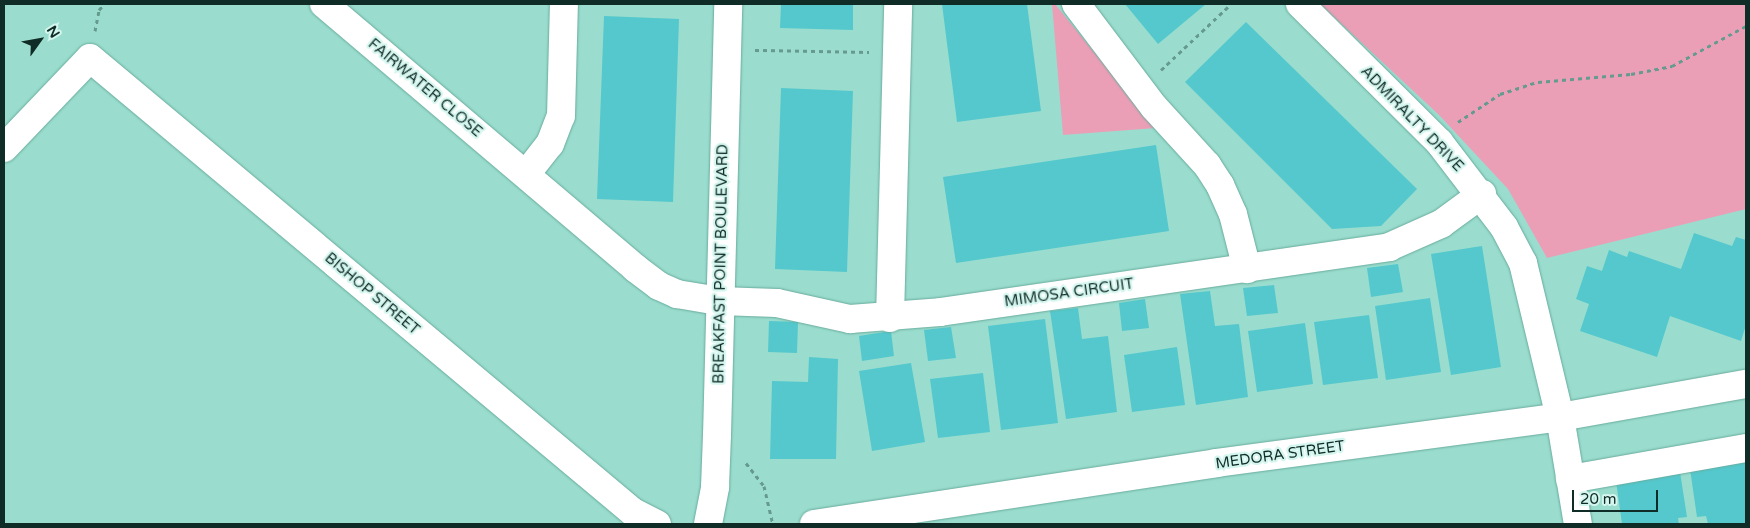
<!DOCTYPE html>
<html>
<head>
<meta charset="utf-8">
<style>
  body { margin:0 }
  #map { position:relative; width:1750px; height:528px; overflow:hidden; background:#9addce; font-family:"Varela Round",sans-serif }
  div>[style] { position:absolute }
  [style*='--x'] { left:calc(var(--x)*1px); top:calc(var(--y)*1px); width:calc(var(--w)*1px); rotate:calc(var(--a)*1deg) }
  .green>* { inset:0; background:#eb9fb6 }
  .building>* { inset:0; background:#54c8cd }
  .path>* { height:3px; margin-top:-1.5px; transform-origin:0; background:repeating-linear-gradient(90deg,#669a8f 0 4px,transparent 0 8px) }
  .roads { filter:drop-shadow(0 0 1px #69ab9d) drop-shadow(0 0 1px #69ab9d) }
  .minor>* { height:28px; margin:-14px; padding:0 14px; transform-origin:14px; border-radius:14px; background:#fff }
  span { translate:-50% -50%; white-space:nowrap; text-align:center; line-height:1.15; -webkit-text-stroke:4.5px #d5f6ee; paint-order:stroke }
  .street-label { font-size:15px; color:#102c27 }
  .frame { position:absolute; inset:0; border:5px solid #102c27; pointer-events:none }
  .north { position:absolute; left:15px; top:15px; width:50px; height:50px; -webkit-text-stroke:4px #d5f6ee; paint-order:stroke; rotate:58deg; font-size:14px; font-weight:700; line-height:20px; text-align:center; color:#102c27 }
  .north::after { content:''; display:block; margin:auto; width:18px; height:22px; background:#102c27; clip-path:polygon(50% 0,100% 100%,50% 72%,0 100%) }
  .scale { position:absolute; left:1572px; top:490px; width:86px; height:22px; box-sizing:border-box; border:2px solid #102c27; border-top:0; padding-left:6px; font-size:15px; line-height:18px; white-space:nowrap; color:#102c27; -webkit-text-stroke:4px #d5f6ee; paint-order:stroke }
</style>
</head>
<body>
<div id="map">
  <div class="green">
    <div style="clip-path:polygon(1052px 4px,1055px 4px,1156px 128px,1063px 135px)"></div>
    <div style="clip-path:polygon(1320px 4px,1746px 4px,1746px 209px,1547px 258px,1508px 189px,1439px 115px)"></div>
  </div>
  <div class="building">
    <div style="clip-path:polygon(781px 4px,853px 4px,853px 30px,780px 28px)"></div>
    <div style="clip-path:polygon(942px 4px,1027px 4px,1041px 111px,957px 122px)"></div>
    <div style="clip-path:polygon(1125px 4px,1206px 4px,1158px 44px)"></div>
    <div style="clip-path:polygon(604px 16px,679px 19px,673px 202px,597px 199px)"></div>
    <div style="clip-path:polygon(1246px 22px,1417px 189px,1381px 226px,1332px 229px,1185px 82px)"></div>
    <div style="clip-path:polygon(781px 88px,853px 91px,847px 272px,775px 269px)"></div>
    <div style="clip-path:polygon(1156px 145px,1169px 231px,956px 263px,943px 177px)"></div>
    <div style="clip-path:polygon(1694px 233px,1732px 246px,1736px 237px,1746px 240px,1746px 325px,1741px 341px,1670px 316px,1657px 357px,1580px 331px,1589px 304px,1576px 299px,1587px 266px,1602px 271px,1609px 250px,1627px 257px,1629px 251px,1681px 269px)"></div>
    <div style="clip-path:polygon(1482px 246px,1501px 367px,1451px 375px,1431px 254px)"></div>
    <div style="clip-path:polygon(1398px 264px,1403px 292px,1371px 297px,1367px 268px)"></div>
    <div style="clip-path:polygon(1274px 285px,1278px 313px,1247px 316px,1243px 288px)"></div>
    <div style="clip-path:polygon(1210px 291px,1215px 326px,1239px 324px,1248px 397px,1196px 405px,1180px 294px)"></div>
    <div style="clip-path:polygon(1430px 298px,1441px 372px,1386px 380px,1375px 306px)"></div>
    <div style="clip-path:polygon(1145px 299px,1149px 328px,1122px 331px,1119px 303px)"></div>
    <div style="clip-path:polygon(1078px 308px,1082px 339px,1108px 336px,1117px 412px,1066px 419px,1050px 311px)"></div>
    <div style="clip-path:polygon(1369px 315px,1378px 378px,1323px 385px,1314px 322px)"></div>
    <div style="clip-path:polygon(1045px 319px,1058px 423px,1001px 430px,988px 326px)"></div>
    <div style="clip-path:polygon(769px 321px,798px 322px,797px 353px,768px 352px)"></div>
    <div style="clip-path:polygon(1305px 323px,1313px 384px,1257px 392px,1248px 331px)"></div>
    <div style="clip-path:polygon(951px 327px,956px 358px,928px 361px,924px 330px)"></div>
    <div style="clip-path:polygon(891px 331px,894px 356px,862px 361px,859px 336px)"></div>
    <div style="clip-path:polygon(1177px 347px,1185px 405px,1132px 412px,1124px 355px)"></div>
    <div style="clip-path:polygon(809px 357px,838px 359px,836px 459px,770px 459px,772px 381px,808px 382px)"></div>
    <div style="clip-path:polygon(911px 363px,925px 442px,872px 451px,859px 371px)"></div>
    <div style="clip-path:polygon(983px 373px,990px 432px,938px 438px,930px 379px)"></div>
    <div style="clip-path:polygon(1746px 461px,1746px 524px,1708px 524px,1706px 516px,1697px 517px,1690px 469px)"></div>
    <div style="clip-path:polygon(1680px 472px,1687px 517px,1678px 518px,1679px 524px,1622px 524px,1616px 481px)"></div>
  </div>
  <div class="path">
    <div style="--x:95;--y:31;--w:21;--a:-79"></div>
    <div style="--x:99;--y:10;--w:8;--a:-50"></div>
    <div style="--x:755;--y:50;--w:114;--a:1"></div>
    <div style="--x:1161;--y:70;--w:96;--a:-43.3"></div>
    <div style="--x:1458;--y:122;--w:50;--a:-33.7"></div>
    <div style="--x:1500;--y:94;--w:40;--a:-18"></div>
    <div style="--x:1538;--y:82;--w:93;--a:-4.9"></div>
    <div style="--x:1631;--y:74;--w:42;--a:-11"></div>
    <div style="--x:1672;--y:66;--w:84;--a:-28.4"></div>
    <div style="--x:746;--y:463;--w:29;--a:52"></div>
    <div style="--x:764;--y:486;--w:39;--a:77"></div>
  </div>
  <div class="roads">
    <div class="minor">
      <div style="--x:324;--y:4;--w:408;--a:40.3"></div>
      <div style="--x:635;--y:268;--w:30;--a:37"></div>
      <div style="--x:659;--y:286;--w:20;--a:24"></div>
      <div style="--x:677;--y:294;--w:43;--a:9.5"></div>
      <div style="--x:719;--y:301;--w:58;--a:2"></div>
      <div style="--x:777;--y:303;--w:75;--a:12.4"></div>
      <div style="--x:850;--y:319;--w:90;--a:-4.4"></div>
      <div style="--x:940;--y:312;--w:454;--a:-8.2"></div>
      <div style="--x:1389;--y:247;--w:57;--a:-23.9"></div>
      <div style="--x:1441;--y:224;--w:51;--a:-36.2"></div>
      <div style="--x:1076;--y:4;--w:129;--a:52.9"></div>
      <div style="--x:1154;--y:107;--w:79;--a:47.6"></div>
      <div style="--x:1207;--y:165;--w:24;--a:57"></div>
      <div style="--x:1220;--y:185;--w:32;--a:66"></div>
      <div style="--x:1233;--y:214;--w:57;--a:75.7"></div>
      <div style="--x:1300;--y:4;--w:196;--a:44.8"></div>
      <div style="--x:1439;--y:142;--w:107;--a:52.6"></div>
      <div style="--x:1504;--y:227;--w:41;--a:62.2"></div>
      <div style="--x:1523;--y:263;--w:158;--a:76.5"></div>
      <div style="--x:1560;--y:417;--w:109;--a:80.5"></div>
      <div style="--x:4;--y:148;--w:124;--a:-46.3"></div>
      <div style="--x:90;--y:58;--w:708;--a:39.9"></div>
      <div style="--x:633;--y:512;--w:27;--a:27"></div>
      <div style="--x:527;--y:173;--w:37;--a:-52"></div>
      <div style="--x:550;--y:144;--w:30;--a:-69"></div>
      <div style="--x:561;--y:116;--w:112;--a:-88.5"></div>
      <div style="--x:890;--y:318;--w:314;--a:-88.5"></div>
      <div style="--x:1570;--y:479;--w:179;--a:-10"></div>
      <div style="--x:708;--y:524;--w:38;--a:-79"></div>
      <div style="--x:715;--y:487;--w:52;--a:-87.8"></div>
      <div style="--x:717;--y:435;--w:431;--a:-88.5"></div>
      <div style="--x:814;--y:524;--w:407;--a:-8.6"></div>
      <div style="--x:1216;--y:463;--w:347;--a:-7.6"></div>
      <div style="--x:1560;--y:417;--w:189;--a:-10.1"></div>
    </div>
  </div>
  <div class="street-label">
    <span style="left:425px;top:88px;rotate:40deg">FAIRWATER CLOSE</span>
    <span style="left:1412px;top:119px;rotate:46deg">ADMIRALTY DRIVE</span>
    <span style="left:721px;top:264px;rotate:-89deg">BREAKFAST POINT BOULEVARD</span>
    <span style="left:1069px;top:293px;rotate:-8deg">MIMOSA CIRCUIT</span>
    <span style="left:372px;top:294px;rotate:40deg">BISHOP STREET</span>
    <span style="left:1280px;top:455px;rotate:-8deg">MEDORA STREET</span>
  </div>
  <div class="frame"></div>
  <div class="north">N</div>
  <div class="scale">20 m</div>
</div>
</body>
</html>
